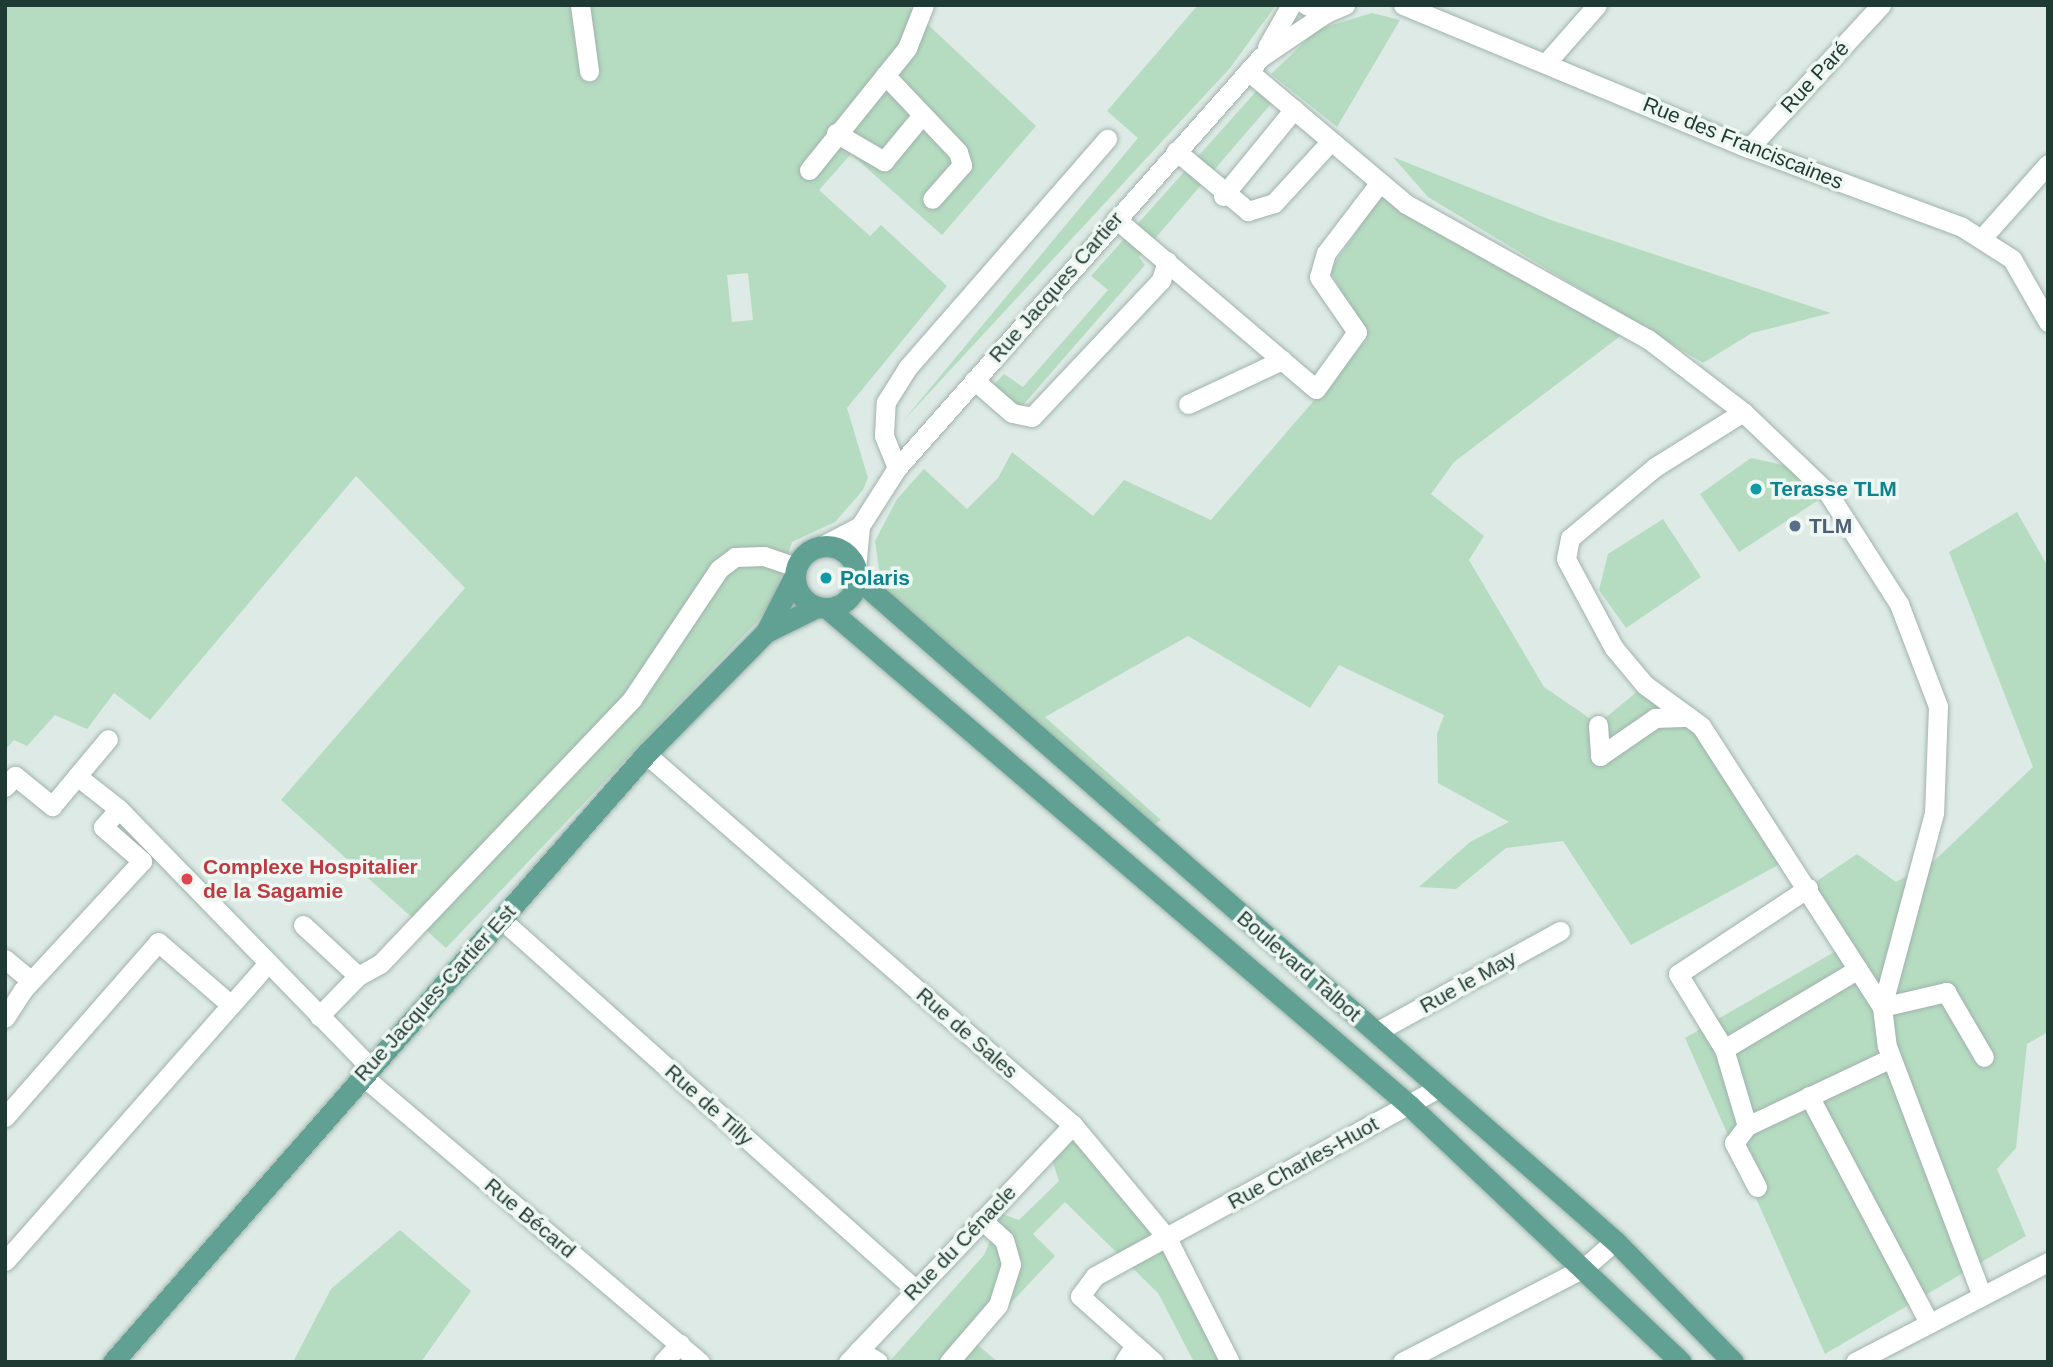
<!DOCTYPE html>
<html>
<head>
<meta charset="utf-8">
<style>
  body { margin:0 }
  #map { position:relative; width:2053px; height:1367px; overflow:hidden; background:#ddeae5; font-family:Arial,sans-serif }
  div>[style] { position:absolute }
  [style*='--x'] { left:calc(var(--x)*1px); top:calc(var(--y)*1px); width:calc(var(--w)*1px); rotate:calc(var(--a)*1deg) }
  .green>* { inset:0; background:#b5dcc1 }
  .roads { filter:drop-shadow(0 0 2px #a0b2ac) drop-shadow(0 0 2px #a0b2ac) }
  .minor>* { height:19px; margin:-9.5px; padding:0 9.5px; transform-origin:9.5px; border-radius:9.5px; background:#fff }
  .major>* { height:21px; margin:-10.5px; padding:0 10.5px; transform-origin:10.5px; border-radius:10.5px; background:#60a193 }
  .major>.ring { margin:-10.5px; padding:0; box-sizing:content-box; background:none; border:21px solid #60a193; border-radius:50% }
  .dots>* { width:19px; height:19px; translate:-50% -50%; box-sizing:border-box; border:4px solid #eef7f2; border-radius:50% }
  span { translate:-50% -50%; white-space:nowrap; text-align:center; line-height:1.15; -webkit-text-stroke:7px #eef7f2; paint-order:stroke }
  .street-label { font-size:21px; color:#1f3a33 }
  .culture-label { font-size:21px; color:#0d838f; font-weight:700 }
  .left { translate:0 -50%; text-align:left }
  .service-label { font-size:21px; color:#4e5e75; font-weight:700 }
  .health-label { font-size:21px; color:#be3a42; font-weight:700 }
  .frame { position:absolute; inset:0; border:7px solid #1f3a33; pointer-events:none }
</style>
</head>
<body>
<div id="map">
  <div class="green">
    <div style="clip-path:polygon(evenodd,5px 5px,907px 5px,1036px 126px,942px 235px,851px 154px,819px 190px,870px 236px,881px 225px,947px 286px,847px 408px,868px 478px,863px 490px,835px 522px,792px 542px,772px 603px,755px 624px,446px 948px,281px 800px,465px 588px,356px 476px,150px 720px,114px 693px,87px 729px,55px 715px,27px 746px,14px 740px,5px 750px,5px 5px,748px 273px,753px 320px,732px 322px,727px 275px,748px 273px)"></div>
    <div style="clip-path:polygon(1198px 5px,1276px 5px,1230px 68px,903px 421px,1138px 138px,1107px 111px)"></div>
    <div style="clip-path:polygon(1372px 13px,1400px 20px,1337px 127px,1271px 74px,1318px 29px)"></div>
    <div style="clip-path:polygon(1260px 87px,1276px 98px,1139px 257px,1145px 265px,1017px 412px,988px 391px,1004px 374px,1023px 387px,1108px 290px,1091px 276px)"></div>
    <div style="clip-path:polygon(1393px 157px,1551px 220px,1831px 313px,1752px 333px,1703px 363px,1428px 197px)"></div>
    <div style="clip-path:polygon(1383px 193px,1631px 328px,1454px 462px,1431px 494px,1484px 536px,1469px 560px,1544px 687px,1598px 724px,1645px 685px,1701px 726px,1789px 859px,1631px 945px,1563px 841px,1506px 848px,1456px 889px,1419px 887px,1470px 842px,1509px 822px,1438px 783px,1437px 734px,1444px 715px,1339px 665px,1310px 708px,1188px 636px,1045px 717px,1161px 820px,1149px 827px,882px 590px,875px 541px,897px 499px,924px 469px,967px 509px,998px 478px,1012px 452px,1093px 516px,1124px 480px,1211px 520px,1367px 339px,1330px 270px)"></div>
    <div style="clip-path:polygon(1751px 458px,1792px 467px,1817px 501px,1739px 552px,1700px 494px)"></div>
    <div style="clip-path:polygon(2017px 512px,2048px 567px,2048px 1032px,2027px 1044px,2016px 1148px,1997px 1169px,2026px 1236px,1825px 1354px,1685px 1038px,1843px 947px,1808px 887px,1857px 854px,1896px 882px,1934px 861px,2033px 767px,1949px 552px)"></div>
    <div style="clip-path:polygon(1663px 519px,1701px 577px,1626px 628px,1599px 590px,1608px 554px)"></div>
    <div style="clip-path:polygon(1073px 1125px,1167px 1238px,1230px 1362px,1194px 1362px,1158px 1293px,1065px 1202px,1033px 1234px,1055px 1256px,974px 1342px,998px 1362px,889px 1362px,984px 1255px,994px 1231px,992px 1210px,1019px 1220px,1059px 1181px,1049px 1150px)"></div>
    <div style="clip-path:polygon(400px 1230px,471px 1291px,421px 1362px,293px 1362px,331px 1289px)"></div>
  </div>
  <div class="roads">
    <div class="minor">
      <div style="--x:580;--y:5;--w:67;--a:82.2"></div>
      <div style="--x:1306;--y:5;--w:22;--a:22"></div>
      <div style="--x:1326;--y:13;--w:21;--a:-23"></div>
      <div style="--x:1403;--y:5;--w:374;--a:22.5"></div>
      <div style="--x:1749;--y:148;--w:227;--a:20.3"></div>
      <div style="--x:1962;--y:227;--w:59;--a:32.6"></div>
      <div style="--x:2012;--y:259;--w:73;--a:60.3"></div>
      <div style="--x:1267;--y:47;--w:48;--a:-60.3"></div>
      <div style="--x:1546;--y:63;--w:77;--a:-48.7"></div>
      <div style="--x:1248;--y:71;--w:207;--a:40.1"></div>
      <div style="--x:1406;--y:204;--w:277;--a:29.2"></div>
      <div style="--x:1648;--y:339;--w:120;--a:37.5"></div>
      <div style="--x:1743;--y:412;--w:117;--a:43.6"></div>
      <div style="--x:1828;--y:493;--w:132;--a:57.4"></div>
      <div style="--x:1899;--y:604;--w:109;--a:69.1"></div>
      <div style="--x:1938;--y:706;--w:107;--a:92.1"></div>
      <div style="--x:1934;--y:813;--w:201;--a:105"></div>
      <div style="--x:1882;--y:1007;--w:39;--a:83"></div>
      <div style="--x:1887;--y:1046;--w:267;--a:69.2"></div>
      <div style="--x:885;--y:75;--w:106;--a:46.5"></div>
      <div style="--x:958;--y:152;--w:14;--a:73"></div>
      <div style="--x:962;--y:165;--w:45;--a:131.4"></div>
      <div style="--x:836;--y:133;--w:56;--a:30.3"></div>
      <div style="--x:884;--y:161;--w:60;--a:-50.4"></div>
      <div style="--x:1749;--y:148;--w:195;--a:-47.3"></div>
      <div style="--x:1176;--y:151;--w:94;--a:39.8"></div>
      <div style="--x:1248;--y:211;--w:27;--a:-17"></div>
      <div style="--x:1274;--y:203;--w:84;--a:-47.4"></div>
      <div style="--x:809;--y:170;--w:156;--a:-51.2"></div>
      <div style="--x:907;--y:48;--w:46;--a:-68.4"></div>
      <div style="--x:1223;--y:196;--w:112;--a:-50.8"></div>
      <div style="--x:1116;--y:219;--w:262;--a:40.4"></div>
      <div style="--x:1316;--y:389;--w:70;--a:-54.3"></div>
      <div style="--x:1357;--y:332;--w:67;--a:-124.6"></div>
      <div style="--x:1319;--y:277;--w:25;--a:-74"></div>
      <div style="--x:1326;--y:253;--w:89;--a:-52.7"></div>
      <div style="--x:1982;--y:238;--w:99;--a:-48.3"></div>
      <div style="--x:974;--y:380;--w:50;--a:41"></div>
      <div style="--x:1012;--y:413;--w:20;--a:11"></div>
      <div style="--x:1032;--y:417;--w:188;--a:-46.7"></div>
      <div style="--x:1161;--y:280;--w:20;--a:-72"></div>
      <div style="--x:1188;--y:404;--w:104;--a:-25.1"></div>
      <div style="--x:1743;--y:412;--w:104;--a:148"></div>
      <div style="--x:1655;--y:467;--w:111;--a:140.1"></div>
      <div style="--x:1570;--y:538;--w:21;--a:101"></div>
      <div style="--x:1566;--y:559;--w:101;--a:61.7"></div>
      <div style="--x:1614;--y:648;--w:48;--a:50"></div>
      <div style="--x:1645;--y:685;--w:69;--a:36.2"></div>
      <div style="--x:1701;--y:726;--w:334;--a:57.2"></div>
      <div style="--x:1882;--y:1007;--w:66;--a:-13.2"></div>
      <div style="--x:1946;--y:992;--w:75;--a:59.7"></div>
      <div style="--x:897;--y:468;--w:35;--a:-112"></div>
      <div style="--x:884;--y:435;--w:33;--a:-87"></div>
      <div style="--x:886;--y:402;--w:41;--a:-57.8"></div>
      <div style="--x:908;--y:367;--w:303;--a:-48.9"></div>
      <div style="--x:824;--y:545;--w:41;--a:-27.8"></div>
      <div style="--x:856;--y:569;--w:43;--a:-84.7"></div>
      <div style="--x:860;--y:526;--w:69;--a:-57.5"></div>
      <div style="--x:897;--y:468;--w:549;--a:-48.47"></div>
      <div style="--x:1261;--y:57;--w:78;--a:-34.1"></div>
      <div style="--x:1598;--y:725;--w:31;--a:86"></div>
      <div style="--x:1600;--y:756;--w:67;--a:-34.6"></div>
      <div style="--x:1655;--y:718;--w:33;--a:-2"></div>
      <div style="--x:646;--y:754;--w:566;--a:40.99"></div>
      <div style="--x:1073;--y:1125;--w:147;--a:50.2"></div>
      <div style="--x:1167;--y:1238;--w:139;--a:63.1"></div>
      <div style="--x:77;--y:776;--w:48;--a:-50"></div>
      <div style="--x:5;--y:787;--w:15;--a:-48"></div>
      <div style="--x:15;--y:776;--w:48;--a:39"></div>
      <div style="--x:52;--y:806;--w:39;--a:-50"></div>
      <div style="--x:77;--y:776;--w:53;--a:38.2"></div>
      <div style="--x:119;--y:809;--w:24;--a:132"></div>
      <div style="--x:103;--y:827;--w:52;--a:41.1"></div>
      <div style="--x:142;--y:861;--w:176;--a:132.7"></div>
      <div style="--x:23;--y:990;--w:33;--a:123"></div>
      <div style="--x:119;--y:809;--w:357;--a:45.8"></div>
      <div style="--x:502;--y:920;--w:555;--a:41.79"></div>
      <div style="--x:303;--y:925;--w:75;--a:42.8"></div>
      <div style="--x:358;--y:976;--w:56;--a:134.3"></div>
      <div style="--x:5;--y:959;--w:34;--a:40"></div>
      <div style="--x:358;--y:976;--w:25;--a:-29"></div>
      <div style="--x:380;--y:964;--w:366;--a:-46.4"></div>
      <div style="--x:632;--y:699;--w:156;--a:-56.2"></div>
      <div style="--x:719;--y:569;--w:20;--a:-37"></div>
      <div style="--x:735;--y:557;--w:29;--a:-2"></div>
      <div style="--x:764;--y:556;--w:34;--a:19"></div>
      <div style="--x:231;--y:1005;--w:56;--a:-48.6"></div>
      <div style="--x:1376;--y:1032;--w:210;--a:-28.8"></div>
      <div style="--x:1724;--y:1049;--w:88;--a:-121.5"></div>
      <div style="--x:1678;--y:974;--w:156;--a:-33.5"></div>
      <div style="--x:360;--y:1074;--w:446;--a:40.3"></div>
      <div style="--x:1809;--y:1096;--w:257;--a:62.1"></div>
      <div style="--x:5;--y:1117;--w:232;--a:-48.8"></div>
      <div style="--x:158;--y:942;--w:96;--a:40.8"></div>
      <div style="--x:231;--y:1005;--w:341;--a:131.4"></div>
      <div style="--x:1747;--y:1126;--w:80;--a:-106.6"></div>
      <div style="--x:1724;--y:1049;--w:156;--a:-30.8"></div>
      <div style="--x:1757;--y:1187;--w:50;--a:-117.6"></div>
      <div style="--x:1734;--y:1143;--w:21;--a:-53"></div>
      <div style="--x:1747;--y:1126;--w:159;--a:-25.3"></div>
      <div style="--x:859;--y:1350;--w:22;--a:32"></div>
      <div style="--x:663;--y:1362;--w:25;--a:-47"></div>
      <div style="--x:848;--y:1362;--w:327;--a:-46.5"></div>
      <div style="--x:949;--y:1362;--w:75;--a:-49.3"></div>
      <div style="--x:998;--y:1305;--w:43;--a:-72.4"></div>
      <div style="--x:1011;--y:1264;--w:25;--a:-106"></div>
      <div style="--x:1004;--y:1240;--w:30;--a:-138"></div>
      <div style="--x:1124;--y:1362;--w:20;--a:-57"></div>
      <div style="--x:1154;--y:1362;--w:99;--a:-138.3"></div>
      <div style="--x:1080;--y:1296;--w:25;--a:-53"></div>
      <div style="--x:1095;--y:1276;--w:392;--a:-28.7"></div>
      <div style="--x:1402;--y:1362;--w:206;--a:-27.4"></div>
      <div style="--x:1585;--y:1267;--w:40;--a:-41"></div>
      <div style="--x:1855;--y:1362;--w:217;--a:-27.4"></div>
    </div>
    <div class="major">
      <div class="ring" style="left:795px;top:546px;width:41px;height:41px"></div>
      <div style="--x:857;--y:578;--w:1007;--a:41.18"></div>
      <div style="--x:1615;--y:1241;--w:169;--a:45.7"></div>
      <div style="--x:827;--y:608;--w:765;--a:40.5"></div>
      <div style="--x:1409;--y:1105;--w:374;--a:43.4"></div>
      <div style="--x:766;--y:632;--w:62;--a:-63"></div>
      <div style="--x:113;--y:1362;--w:809;--a:-48.76"></div>
      <div style="--x:646;--y:754;--w:171;--a:-45.5"></div>
      <div style="--x:766;--y:632;--w:57;--a:-26.1"></div>
    </div>
  </div>
  <div class="dots">
    <div style="left:1756px;top:489px;background:#0f9aa8"></div>
    <div style="left:1795px;top:526px;background:#5c6f8a"></div>
    <div style="left:826px;top:578px;background:#0f9aa8"></div>
    <div style="left:187px;top:879px;background:#e0444e"></div>
  </div>
  <div class="street-label">
    <span style="left:1815px;top:77px;rotate:-47deg">Rue Paré</span>
    <span style="left:1743px;top:143px;rotate:22deg">Rue des Franciscaines</span>
    <span style="left:1056px;top:287px;rotate:-49deg">Rue Jacques Cartier</span>
    <span style="left:1299px;top:966px;rotate:41deg">Boulevard Talbot</span>
    <span style="left:1468px;top:982px;rotate:-29deg">Rue le May</span>
    <span style="left:435px;top:993px;rotate:-48deg">Rue Jacques-Cartier Est</span>
    <span style="left:967px;top:1033px;rotate:41deg">Rue de Sales</span>
    <span style="left:709px;top:1105px;rotate:42deg">Rue de Tilly</span>
    <span style="left:1303px;top:1163px;rotate:-29deg">Rue Charles-Huot</span>
    <span style="left:530px;top:1218px;rotate:40deg">Rue Bécard</span>
    <span style="left:960px;top:1243px;rotate:-46deg">Rue du Cénacle</span>
  </div>
  <div class="culture-label">
    <span class="left" style="left:1770px;top:489px">Terasse TLM</span>
    <span class="left" style="left:840px;top:578px">Polaris</span>
  </div>
  <div class="service-label">
    <span class="left" style="left:1809px;top:526px">TLM</span>
  </div>
  <div class="health-label">
    <span class="left" style="left:203px;top:879px">Complexe Hospitalier<br>de la Sagamie</span>
  </div>
  <div class="frame"></div>
</div>
</body>
</html>
